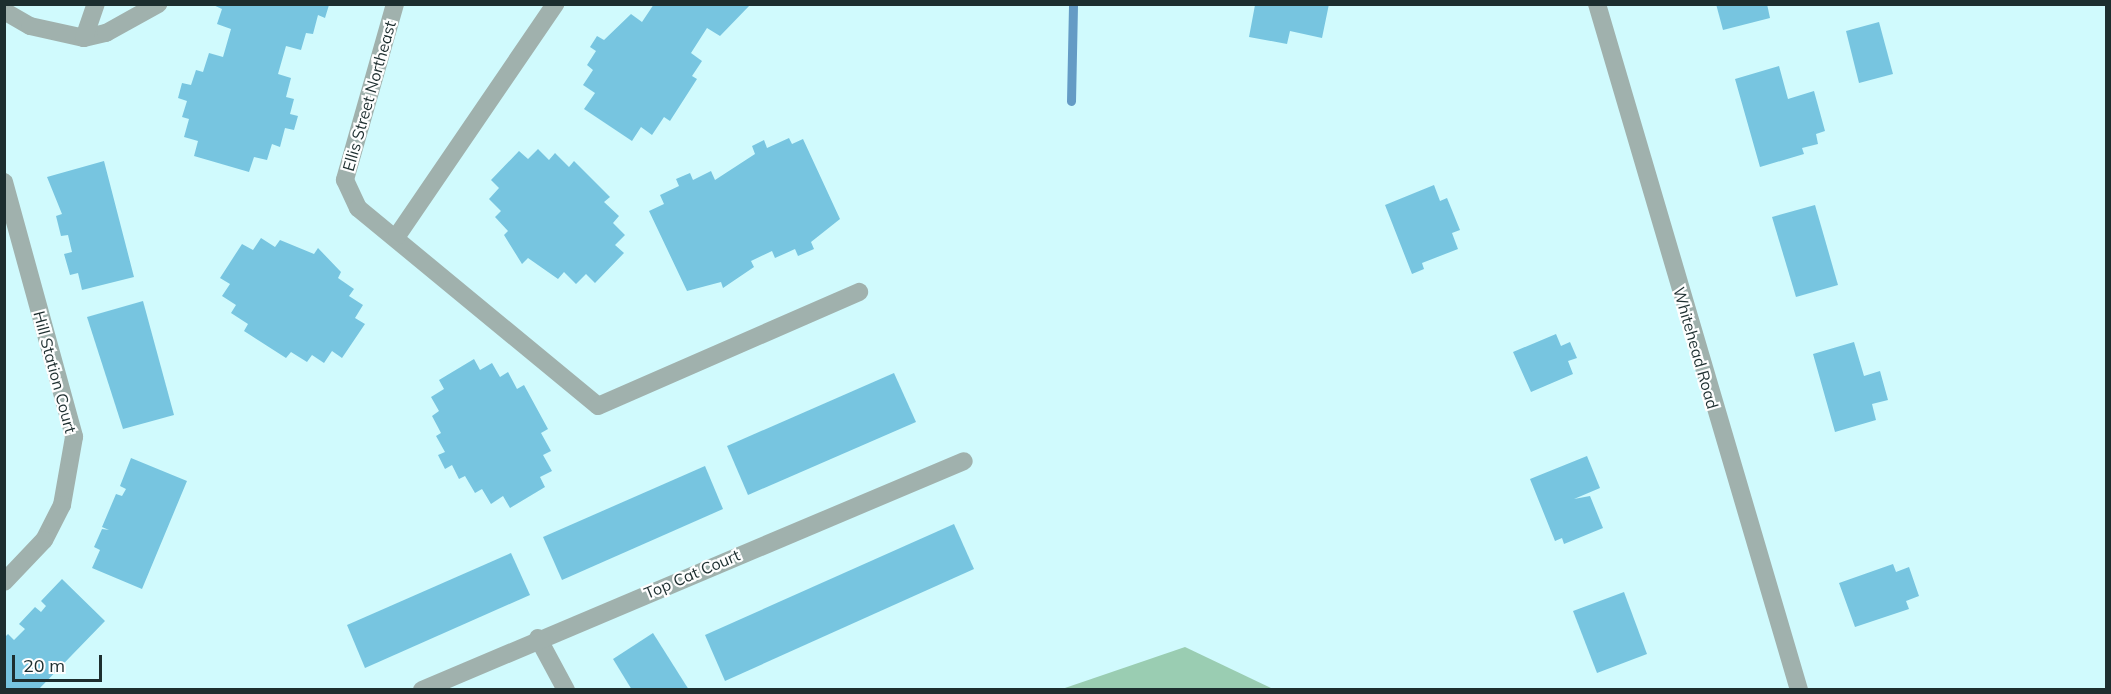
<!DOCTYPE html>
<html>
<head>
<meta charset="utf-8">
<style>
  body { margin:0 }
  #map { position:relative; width:2111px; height:694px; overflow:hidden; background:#d0fafd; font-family:Mulish,sans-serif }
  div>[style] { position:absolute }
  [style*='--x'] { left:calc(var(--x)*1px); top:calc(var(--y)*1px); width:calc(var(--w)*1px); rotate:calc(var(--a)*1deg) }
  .green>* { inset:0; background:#9acdb2 }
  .stream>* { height:9px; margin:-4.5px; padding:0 4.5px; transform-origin:4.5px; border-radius:4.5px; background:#649bc5 }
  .building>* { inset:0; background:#77c5e0 }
  .minor>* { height:18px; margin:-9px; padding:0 9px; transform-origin:9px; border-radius:9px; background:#a0b1ad }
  span { translate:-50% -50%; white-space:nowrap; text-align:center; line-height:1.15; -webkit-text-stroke:4.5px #fefefe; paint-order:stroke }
  .street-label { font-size:16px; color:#1d2e2f }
  .frame { position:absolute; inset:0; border:6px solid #1d2e2f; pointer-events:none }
  .scale { position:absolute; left:12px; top:655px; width:90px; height:27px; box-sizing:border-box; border:3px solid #1d2e2f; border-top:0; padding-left:8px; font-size:18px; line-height:21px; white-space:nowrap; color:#1d2e2f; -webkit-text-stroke:4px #fefefe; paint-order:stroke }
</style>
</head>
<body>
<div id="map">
  <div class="green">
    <div style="clip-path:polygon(1185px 647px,1273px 689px,1062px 689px)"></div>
  </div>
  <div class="stream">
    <div style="--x:1071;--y:101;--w:97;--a:-88.8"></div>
  </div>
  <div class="building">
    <div style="clip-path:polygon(211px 4px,329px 5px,325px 18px,318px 15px,313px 34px,306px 33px,301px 50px,286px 46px,278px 74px,291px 78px,286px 97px,294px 99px,290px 114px,298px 116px,294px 130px,285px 128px,280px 147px,272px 144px,267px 160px,254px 157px,249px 172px,194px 156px,198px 141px,184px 137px,189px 119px,182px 117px,187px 101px,178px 98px,182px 83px,191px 85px,196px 70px,203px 72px,209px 53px,223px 57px,231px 29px,217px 24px,222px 9px)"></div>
    <div style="clip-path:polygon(654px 4px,751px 4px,720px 36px,707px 28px,691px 53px,702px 61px,692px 76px,697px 79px,670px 121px,664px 117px,652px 135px,641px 127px,632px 141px,584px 109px,595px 93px,583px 85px,593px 70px,587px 65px,596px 51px,590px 47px,597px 36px,604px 40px,631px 14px,642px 22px)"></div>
    <div style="clip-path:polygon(1273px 4px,1329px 4px,1322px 38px,1290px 31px,1287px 44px,1249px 37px,1255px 5px)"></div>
    <div style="clip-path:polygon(1716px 4px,1767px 4px,1770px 18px,1723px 30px)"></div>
    <div style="clip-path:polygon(1879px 22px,1893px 74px,1859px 83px,1846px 31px)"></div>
    <div style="clip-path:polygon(1779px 66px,1788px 99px,1814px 91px,1825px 131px,1816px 134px,1818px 144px,1802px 148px,1804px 154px,1760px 167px,1735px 79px)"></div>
    <div style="clip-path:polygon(789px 138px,792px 144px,803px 139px,840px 219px,811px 242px,814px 249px,798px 256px,795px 249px,775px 258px,772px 251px,751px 261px,754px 267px,723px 288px,721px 282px,687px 291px,649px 211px,664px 204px,660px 195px,679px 186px,676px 179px,690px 173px,693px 180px,711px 171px,715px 180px,755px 154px,752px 146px,764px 140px,767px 148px)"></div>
    <div style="clip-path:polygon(538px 149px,549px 160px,555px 153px,569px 167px,574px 161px,610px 197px,604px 202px,619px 216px,613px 223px,625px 235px,615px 245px,624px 253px,595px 283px,586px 274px,576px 284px,564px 272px,558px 279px,528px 258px,522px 264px,504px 235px,508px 231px,495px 217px,501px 211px,489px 199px,499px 188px,491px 180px,519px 151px,528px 159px)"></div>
    <div style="clip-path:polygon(104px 161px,134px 277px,82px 290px,78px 273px,70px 275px,64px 254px,72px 252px,68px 235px,61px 236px,56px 216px,62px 214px,47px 177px)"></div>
    <div style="clip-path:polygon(1434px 185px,1440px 201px,1447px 198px,1460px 230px,1452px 233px,1458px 249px,1422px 263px,1424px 269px,1412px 274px,1385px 205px)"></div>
    <div style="clip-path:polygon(1815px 205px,1838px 285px,1796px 297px,1772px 217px)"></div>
    <div style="clip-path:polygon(261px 238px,275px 247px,280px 240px,314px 254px,318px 248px,341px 272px,338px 278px,354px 289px,349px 296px,363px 305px,355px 318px,365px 324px,342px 358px,332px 351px,324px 363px,312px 355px,307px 362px,291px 352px,286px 358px,244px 331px,248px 324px,231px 313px,236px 305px,222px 296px,230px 284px,220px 278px,242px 244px,253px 250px)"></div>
    <div style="clip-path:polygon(143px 301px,174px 415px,123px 429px,87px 317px)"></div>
    <div style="clip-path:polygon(1556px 334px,1561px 346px,1570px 342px,1577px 358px,1568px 361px,1573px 374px,1531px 392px,1513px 352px)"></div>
    <div style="clip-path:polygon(1854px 342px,1864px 376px,1880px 371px,1888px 400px,1872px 404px,1876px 420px,1835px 432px,1813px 354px)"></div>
    <div style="clip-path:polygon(474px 359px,480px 370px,492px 363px,500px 377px,508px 372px,517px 389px,524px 385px,548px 429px,541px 433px,551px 451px,543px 455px,552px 471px,540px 477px,545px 487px,510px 508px,503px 496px,491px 504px,482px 489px,475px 493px,465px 476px,459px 479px,452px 465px,445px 469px,438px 455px,445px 452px,436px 436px,441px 433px,432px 416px,439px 411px,431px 397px,444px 389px,439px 380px)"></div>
    <div style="clip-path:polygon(894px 373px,916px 422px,748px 495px,727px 446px)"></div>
    <div style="clip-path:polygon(1587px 456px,1600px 488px,1574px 499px,1590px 496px,1603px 528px,1564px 544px,1562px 538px,1555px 541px,1530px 479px)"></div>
    <div style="clip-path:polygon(131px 458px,187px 481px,142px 589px,92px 568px,100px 550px,94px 547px,102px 529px,109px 530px,102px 527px,116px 494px,122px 496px,126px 489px,120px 486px)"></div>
    <div style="clip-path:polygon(705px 466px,723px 509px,562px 580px,543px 537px)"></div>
    <div style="clip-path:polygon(954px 524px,974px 569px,725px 681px,705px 635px)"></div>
    <div style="clip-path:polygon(511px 553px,530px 595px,365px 668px,347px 625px)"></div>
    <div style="clip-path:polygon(1893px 564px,1896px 572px,1909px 567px,1919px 596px,1906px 601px,1909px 609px,1855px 627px,1839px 583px)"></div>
    <div style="clip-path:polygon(62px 579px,105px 621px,38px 690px,4px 690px,4px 638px,8px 634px,14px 640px,25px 629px,19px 624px,35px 607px,41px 612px,46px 606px,41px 601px)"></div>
    <div style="clip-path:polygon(1624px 592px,1647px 654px,1597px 673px,1573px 611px)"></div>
    <div style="clip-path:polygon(653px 633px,689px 690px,632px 690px,613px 659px)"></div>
  </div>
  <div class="minor">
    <div style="--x:395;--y:4;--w:183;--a:105.9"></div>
    <div style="--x:345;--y:180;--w:31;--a:65"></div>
    <div style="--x:358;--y:208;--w:311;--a:39.5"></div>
    <div style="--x:598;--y:406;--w:285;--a:-23.6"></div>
    <div style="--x:1597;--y:4;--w:715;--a:73.59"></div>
    <div style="--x:4;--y:11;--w:30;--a:30"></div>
    <div style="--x:30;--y:26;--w:55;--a:12.5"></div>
    <div style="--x:84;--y:38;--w:23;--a:-13"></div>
    <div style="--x:106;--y:33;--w:60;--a:-29.1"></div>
    <div style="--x:84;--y:38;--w:36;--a:-71"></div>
    <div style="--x:4;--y:182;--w:264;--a:74.6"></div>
    <div style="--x:74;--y:437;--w:69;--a:100"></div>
    <div style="--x:62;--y:505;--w:39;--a:117"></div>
    <div style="--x:44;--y:540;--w:58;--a:133.6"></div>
    <div style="--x:397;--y:236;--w:281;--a:-55.7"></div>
    <div style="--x:538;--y:638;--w:59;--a:61.7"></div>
    <div style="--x:422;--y:690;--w:588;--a:-22.9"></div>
  </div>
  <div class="street-label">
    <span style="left:369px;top:96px;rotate:-74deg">Ellis Street Northeast</span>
    <span style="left:1696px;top:348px;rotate:74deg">Whitehead Road</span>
    <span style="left:55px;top:372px;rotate:75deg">Hill Station Court</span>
    <span style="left:692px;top:574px;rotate:-23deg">Top Cat Court</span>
  </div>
  <div class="frame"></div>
  <div class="scale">20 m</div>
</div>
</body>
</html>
